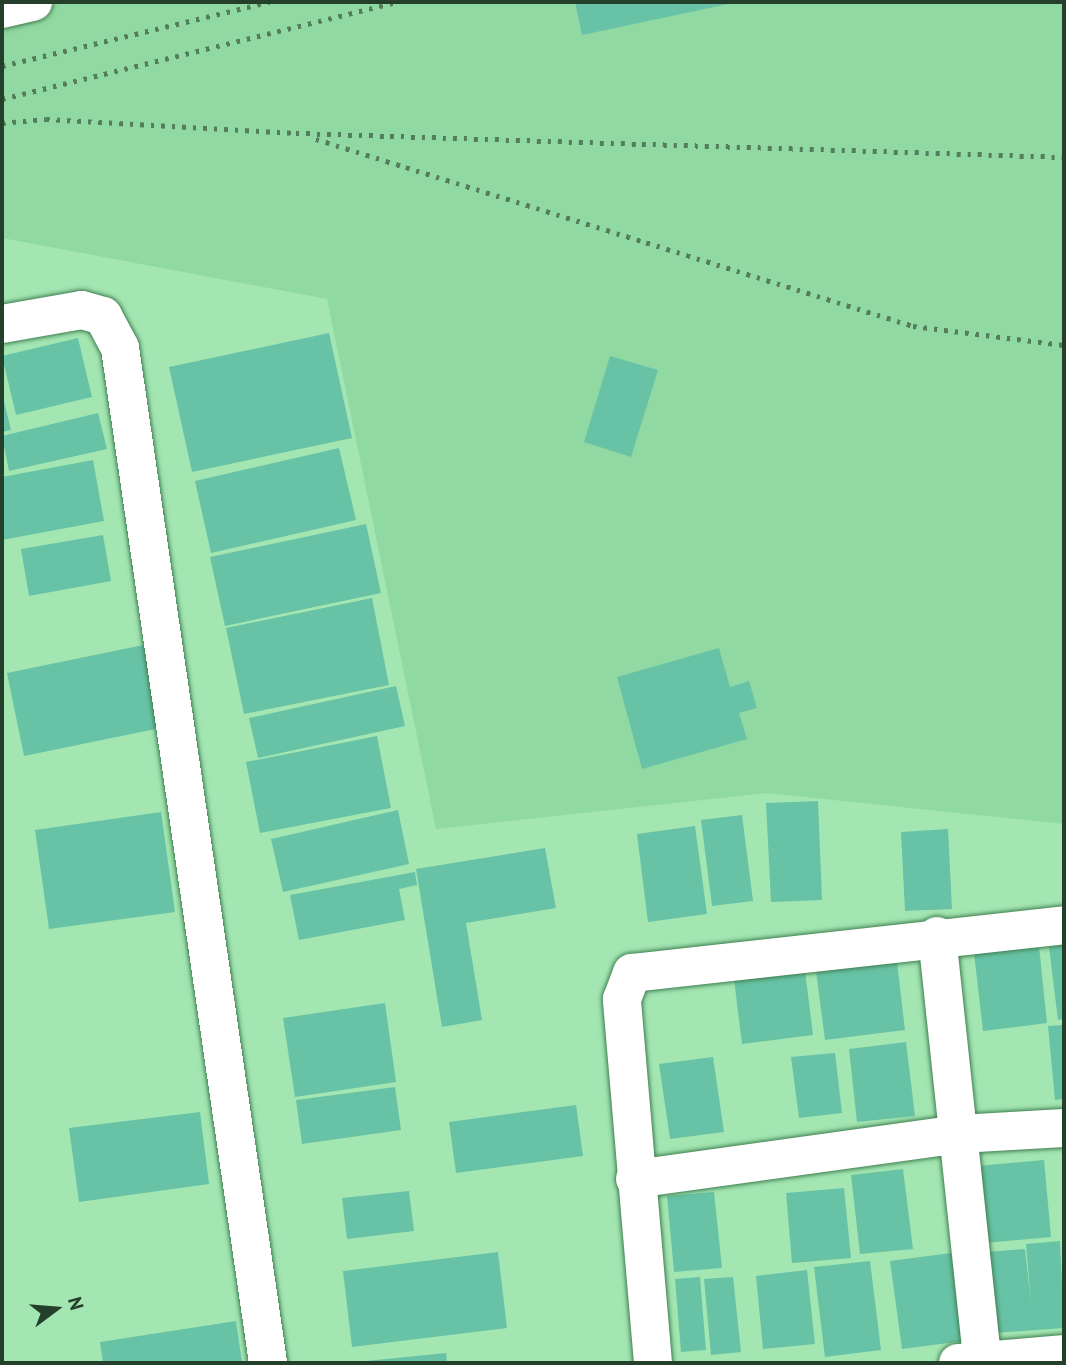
<!DOCTYPE html>
<html>
<head>
<meta charset="utf-8">
<style>
  body { margin:0 }
  #map { position:relative; width:1066px; height:1365px; overflow:hidden; background:#a3e6b2; font-family:"PT Sans",sans-serif }
  div>[style] { position:absolute }
  [style*='--x'] { left:calc(var(--x)*1px); top:calc(var(--y)*1px); width:calc(var(--w)*1px); rotate:calc(var(--a)*1deg) }
  .built>* { inset:0; background:#91d9a2 }
  .building>* { inset:0; background:#68c3a6 }
  .roads { filter:drop-shadow(0 0 2px #3f7f50) drop-shadow(0 0 2px #3f7f50) }
  .minor>* { height:38px; margin:-19px; padding:0 19px; transform-origin:19px; border-radius:19px; background:#fff }
  .rail>* { height:5px; margin-top:-2.5px; transform-origin:0; background:repeating-linear-gradient(90deg,#537d5d 0 3.5px,transparent 0 10.5px) }
  span { translate:-50% -50%; white-space:nowrap; text-align:center; line-height:1.15; -webkit-text-stroke:5px #a3e6b2; paint-order:stroke }
  .frame { position:absolute; inset:0; border:4px solid #243f2a; pointer-events:none }
  .north { position:absolute; left:21px; top:1274px; width:70px; height:70px; -webkit-text-stroke:5px #a3e6b2; paint-order:stroke; rotate:74deg; font-size:19px; font-weight:700; line-height:28px; text-align:center; color:#243f2a }
  .north::after { content:''; display:block; margin:auto; width:24px; height:32px; background:#243f2a; clip-path:polygon(50% 0,100% 100%,50% 72%,0 100%) }
</style>
</head>
<body>
<div id="map">
  <div class="built">
    <div style="clip-path:polygon(67px 2px,1064px 2px,1064px 824px,766px 793px,436px 829px,327px 299px,2px 238px,2px 17px)"></div>
  </div>
  <div class="building">
    <div style="clip-path:polygon(575px 2px,733px 2px,733px 3px,582px 35px)"></div>
    <div style="clip-path:polygon(329px 333px,352px 438px,192px 472px,169px 367px)"></div>
    <div style="clip-path:polygon(78px 338px,92px 397px,16px 415px,2px 356px)"></div>
    <div style="clip-path:polygon(610px 356px,658px 370px,631px 457px,584px 442px)"></div>
    <div style="clip-path:polygon(2px 393px,11px 430px,2px 432px)"></div>
    <div style="clip-path:polygon(98px 413px,107px 449px,9px 471px,2px 436px)"></div>
    <div style="clip-path:polygon(339px 448px,356px 520px,211px 553px,195px 481px)"></div>
    <div style="clip-path:polygon(93px 460px,104px 521px,2px 540px,2px 477px)"></div>
    <div style="clip-path:polygon(366px 524px,381px 593px,225px 626px,210px 557px)"></div>
    <div style="clip-path:polygon(103px 535px,111px 581px,29px 596px,21px 549px)"></div>
    <div style="clip-path:polygon(372px 598px,389px 685px,244px 714px,226px 628px)"></div>
    <div style="clip-path:polygon(158px 642px,175px 725px,24px 756px,7px 673px)"></div>
    <div style="clip-path:polygon(719px 648px,730px 687px,749px 681px,757px 708px,739px 713px,747px 739px,642px 769px,617px 677px)"></div>
    <div style="clip-path:polygon(396px 686px,405px 726px,258px 758px,249px 718px)"></div>
    <div style="clip-path:polygon(377px 736px,391px 808px,260px 833px,246px 762px)"></div>
    <div style="clip-path:polygon(818px 801px,822px 900px,771px 902px,766px 803px)"></div>
    <div style="clip-path:polygon(398px 810px,409px 864px,283px 892px,271px 839px)"></div>
    <div style="clip-path:polygon(161px 812px,175px 912px,49px 929px,35px 830px)"></div>
    <div style="clip-path:polygon(742px 815px,753px 901px,712px 906px,701px 820px)"></div>
    <div style="clip-path:polygon(695px 826px,707px 914px,648px 922px,637px 834px)"></div>
    <div style="clip-path:polygon(948px 829px,952px 909px,905px 911px,901px 832px)"></div>
    <div style="clip-path:polygon(545px 848px,556px 908px,466px 923px,482px 1020px,442px 1027px,416px 869px)"></div>
    <div style="clip-path:polygon(415px 872px,417px 885px,399px 889px,405px 920px,299px 940px,290px 895px)"></div>
    <div style="clip-path:polygon(1064px 945px,1064px 1019px,1058px 1020px,1049px 947px)"></div>
    <div style="clip-path:polygon(1039px 946px,1047px 1023px,983px 1031px,974px 953px)"></div>
    <div style="clip-path:polygon(897px 962px,905px 1030px,825px 1040px,816px 971px)"></div>
    <div style="clip-path:polygon(805px 971px,813px 1035px,742px 1044px,734px 979px)"></div>
    <div style="clip-path:polygon(385px 1003px,396px 1082px,295px 1097px,283px 1018px)"></div>
    <div style="clip-path:polygon(1064px 1025px,1064px 1099px,1055px 1100px,1048px 1026px)"></div>
    <div style="clip-path:polygon(906px 1042px,915px 1116px,857px 1122px,849px 1049px)"></div>
    <div style="clip-path:polygon(835px 1053px,842px 1113px,799px 1118px,791px 1057px)"></div>
    <div style="clip-path:polygon(713px 1057px,724px 1132px,670px 1139px,659px 1064px)"></div>
    <div style="clip-path:polygon(395px 1087px,401px 1130px,302px 1144px,296px 1100px)"></div>
    <div style="clip-path:polygon(576px 1105px,583px 1156px,456px 1173px,449px 1122px)"></div>
    <div style="clip-path:polygon(200px 1112px,209px 1184px,79px 1202px,69px 1128px)"></div>
    <div style="clip-path:polygon(1044px 1160px,1051px 1237px,984px 1243px,977px 1166px)"></div>
    <div style="clip-path:polygon(903px 1169px,913px 1249px,860px 1254px,851px 1175px)"></div>
    <div style="clip-path:polygon(844px 1188px,851px 1258px,792px 1263px,786px 1193px)"></div>
    <div style="clip-path:polygon(409px 1191px,414px 1231px,347px 1239px,342px 1198px)"></div>
    <div style="clip-path:polygon(714px 1192px,722px 1268px,674px 1272px,667px 1196px)"></div>
    <div style="clip-path:polygon(1060px 1241px,1064px 1328px,993px 1333px,986px 1252px,1025px 1249px,1031px 1303px,1026px 1244px)"></div>
    <div style="clip-path:polygon(498px 1252px,507px 1328px,352px 1347px,343px 1271px)"></div>
    <div style="clip-path:polygon(951px 1253px,963px 1341px,902px 1349px,890px 1261px)"></div>
    <div style="clip-path:polygon(870px 1261px,881px 1350px,825px 1357px,814px 1267px)"></div>
    <div style="clip-path:polygon(807px 1270px,815px 1344px,763px 1349px,756px 1276px)"></div>
    <div style="clip-path:polygon(700px 1277px,706px 1350px,681px 1352px,675px 1279px)"></div>
    <div style="clip-path:polygon(733px 1277px,741px 1352px,711px 1355px,704px 1279px)"></div>
    <div style="clip-path:polygon(236px 1321px,242px 1363px,103px 1363px,100px 1342px)"></div>
    <div style="clip-path:polygon(446px 1353px,447px 1363px,366px 1363px,366px 1361px)"></div>
  </div>
  <div class="roads">
    <div class="minor">
      <div style="--x:2;--y:9;--w:32;--a:-13"></div>
      <div style="--x:2;--y:324;--w:81;--a:-9.9"></div>
      <div style="--x:82;--y:310;--w:22;--a:16"></div>
      <div style="--x:103;--y:316;--w:36;--a:62"></div>
      <div style="--x:120;--y:348;--w:1026;--a:81.7"></div>
      <div style="--x:937;--y:936;--w:429;--a:83.9"></div>
      <div style="--x:635;--y:1179;--w:327;--a:-7.9"></div>
      <div style="--x:959;--y:1134;--w:105;--a:-3.3"></div>
      <div style="--x:653;--y:1363;--w:365;--a:-94.9"></div>
      <div style="--x:622;--y:999;--w:28;--a:-69"></div>
      <div style="--x:632;--y:973;--w:435;--a:-6.3"></div>
      <div style="--x:958;--y:1363;--w:106;--a:-4.9"></div>
    </div>
  </div>
  <div class="rail">
    <div style="--x:2;--y:66;--w:275;--a:-13.5"></div>
    <div style="--x:2;--y:99;--w:406;--a:-13.8"></div>
    <div style="--x:2;--y:123;--w:44;--a:-5.2"></div>
    <div style="--x:46;--y:119;--w:250;--a:3.2"></div>
    <div style="--x:296;--y:133;--w:768;--a:1.79"></div>
    <div style="--x:316;--y:139;--w:626;--a:17.39"></div>
    <div style="--x:913;--y:326;--w:152;--a:7.2"></div>
  </div>
  <div class="frame"></div>
  <div class="north">N</div>
</div>
</body>
</html>
